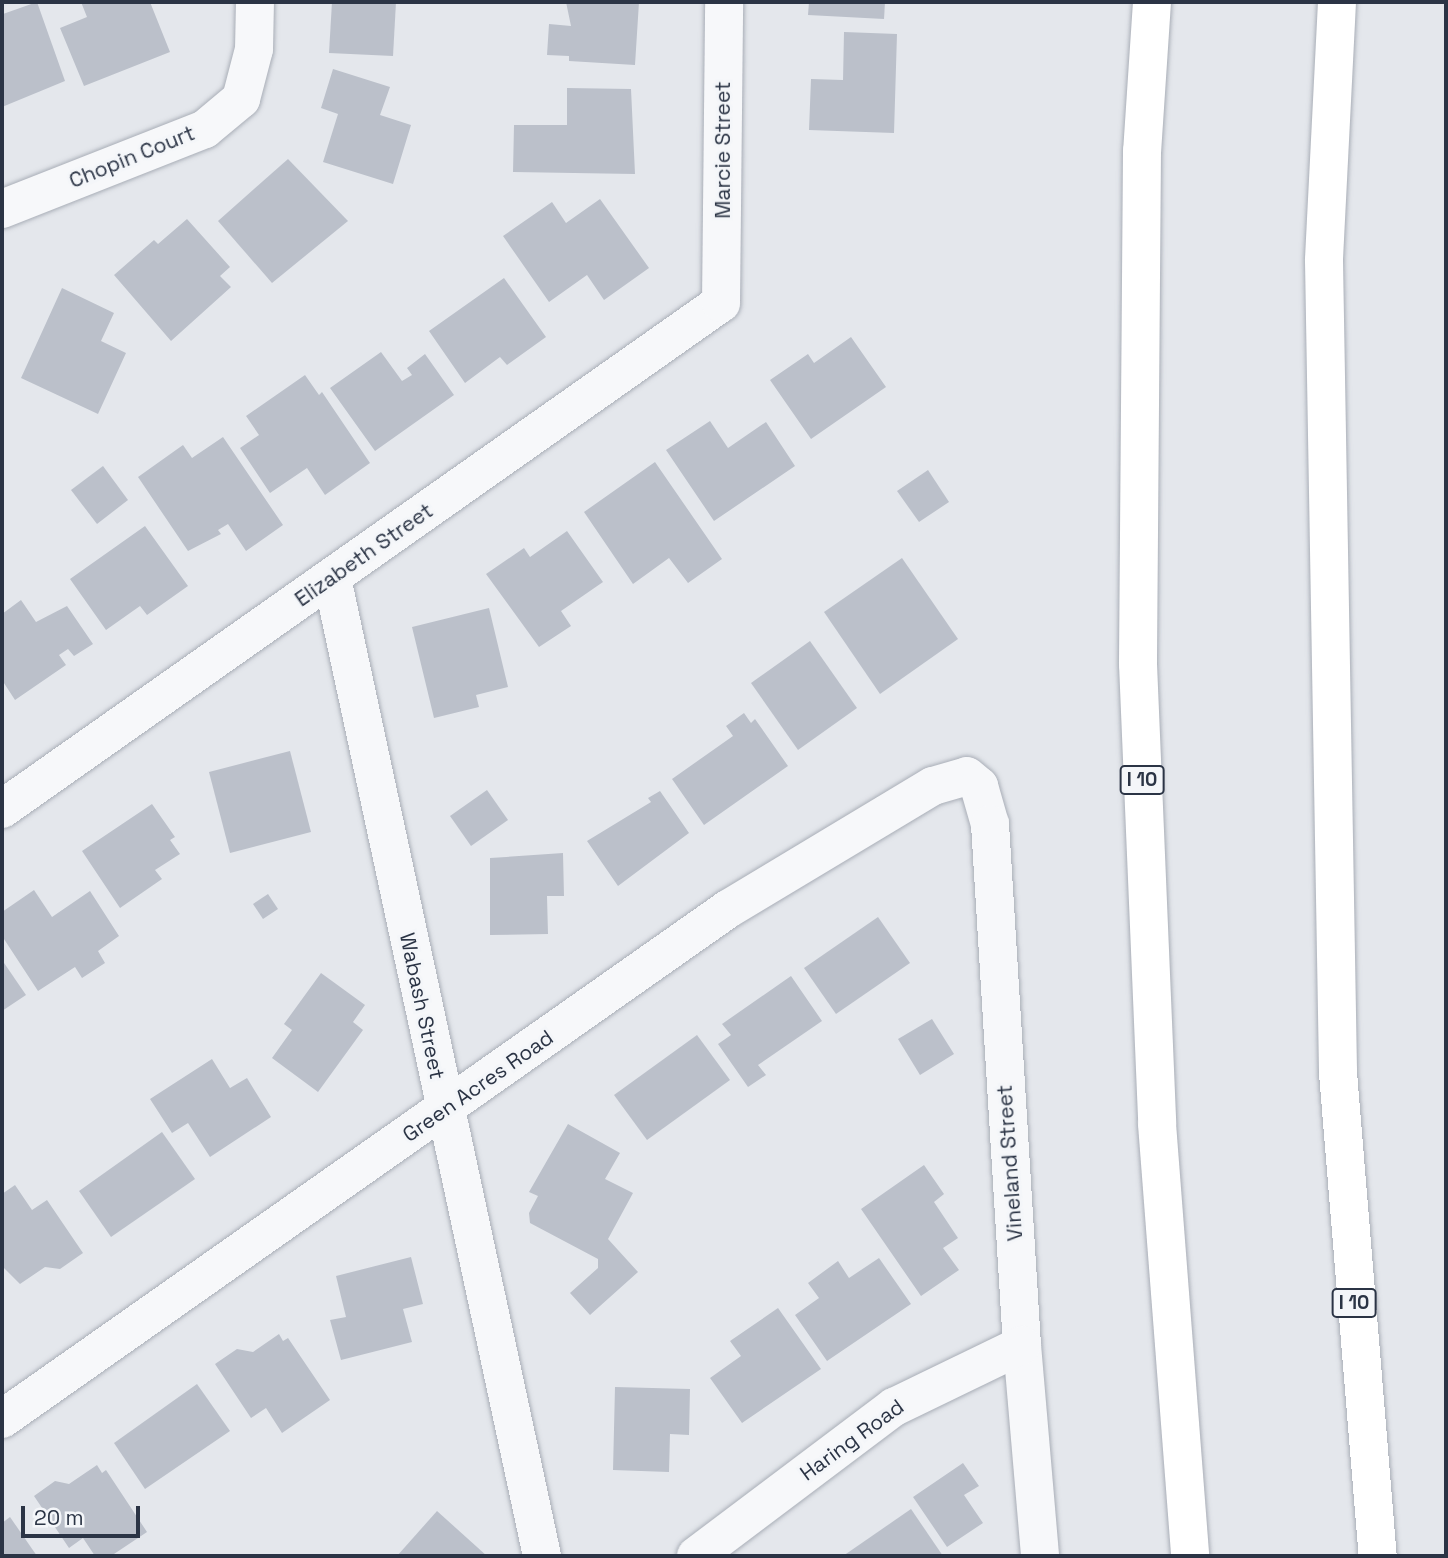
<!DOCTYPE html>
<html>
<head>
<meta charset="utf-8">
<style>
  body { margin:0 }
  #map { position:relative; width:1448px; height:1558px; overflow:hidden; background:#e4e7ec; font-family:"Space Grotesk",sans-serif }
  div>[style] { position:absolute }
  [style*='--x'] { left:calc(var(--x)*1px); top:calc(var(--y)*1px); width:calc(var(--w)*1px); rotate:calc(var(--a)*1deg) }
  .building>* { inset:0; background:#bbc0ca }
  .roads { filter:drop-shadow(0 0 2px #a9aeb7) drop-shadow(0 0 2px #a9aeb7) }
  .street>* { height:38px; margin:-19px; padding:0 19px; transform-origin:19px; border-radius:19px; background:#f7f8fa }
  .highway>* { height:38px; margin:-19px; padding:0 19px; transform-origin:19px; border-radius:19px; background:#fff }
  span { translate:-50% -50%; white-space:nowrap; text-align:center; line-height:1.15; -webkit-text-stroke:6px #f4f6f9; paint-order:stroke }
  .shield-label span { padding:2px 5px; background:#f4f6f9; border:2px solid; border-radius:5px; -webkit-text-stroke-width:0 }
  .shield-label { font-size:19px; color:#2b3445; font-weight:700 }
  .street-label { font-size:21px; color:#2b3445 }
  .frame { position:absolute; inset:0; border:4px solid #2b3445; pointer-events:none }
  .scale { position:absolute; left:21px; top:1506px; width:119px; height:32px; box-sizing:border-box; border:4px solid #2b3445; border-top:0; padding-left:9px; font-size:21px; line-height:24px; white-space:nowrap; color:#2b3445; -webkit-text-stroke:5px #f4f6f9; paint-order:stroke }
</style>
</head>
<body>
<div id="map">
  <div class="building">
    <div style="clip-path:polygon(37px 2px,65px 81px,2px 107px,3px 14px)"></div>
    <div style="clip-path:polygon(81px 2px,150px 2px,170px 52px,84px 86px,60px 28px,87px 17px)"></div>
    <div style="clip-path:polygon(332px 2px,396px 2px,393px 56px,329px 53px)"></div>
    <div style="clip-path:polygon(566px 2px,639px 2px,635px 65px,569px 61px,569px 56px,547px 55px,549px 24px,571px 26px)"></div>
    <div style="clip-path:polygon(809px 2px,885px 2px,884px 19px,808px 15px)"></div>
    <div style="clip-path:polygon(844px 32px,897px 34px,894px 133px,809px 130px,811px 79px,843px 80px)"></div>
    <div style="clip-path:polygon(333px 69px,390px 87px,380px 115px,411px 125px,393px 184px,323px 162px,338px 114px,321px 108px)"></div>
    <div style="clip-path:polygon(567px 88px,631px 89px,635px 174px,513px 172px,514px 125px,567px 125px)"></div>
    <div style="clip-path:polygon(288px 159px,348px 221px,272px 283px,218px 221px)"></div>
    <div style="clip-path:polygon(600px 199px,649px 268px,604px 300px,587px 275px,549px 302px,503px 236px,552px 202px,566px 223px)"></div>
    <div style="clip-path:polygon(187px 219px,230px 267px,220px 276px,231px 287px,171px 341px,114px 275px,154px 240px,158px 244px)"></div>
    <div style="clip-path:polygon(504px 278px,546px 337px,507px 365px,500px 357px,465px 383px,429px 331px)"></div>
    <div style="clip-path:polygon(62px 288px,114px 313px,101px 341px,126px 353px,98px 414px,21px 378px)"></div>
    <div style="clip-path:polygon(851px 337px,886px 387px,811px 439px,770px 380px,808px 354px,814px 363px)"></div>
    <div style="clip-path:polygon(381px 352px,402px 381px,412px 375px,407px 368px,425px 354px,454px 395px,375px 451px,330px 388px)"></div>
    <div style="clip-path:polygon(305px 375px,319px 395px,322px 392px,370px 463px,325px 495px,307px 468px,270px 493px,240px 448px,259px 435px,246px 416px)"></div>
    <div style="clip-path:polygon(710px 421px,728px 448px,766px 422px,795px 466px,714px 521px,666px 450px)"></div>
    <div style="clip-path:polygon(223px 437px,283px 525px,246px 551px,228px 524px,218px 530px,221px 534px,188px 551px,138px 477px,183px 445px,192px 458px)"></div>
    <div style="clip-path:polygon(655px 462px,722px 559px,688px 583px,669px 558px,633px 584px,584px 512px)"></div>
    <div style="clip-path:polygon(103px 466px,128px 500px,97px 524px,71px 490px)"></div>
    <div style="clip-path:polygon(928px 470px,949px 502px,919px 522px,897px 491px)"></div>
    <div style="clip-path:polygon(145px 526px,188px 586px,147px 615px,140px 606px,106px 630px,70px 579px)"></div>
    <div style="clip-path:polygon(567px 531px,603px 582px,561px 611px,571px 626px,539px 647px,486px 574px,524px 548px,530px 557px)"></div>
    <div style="clip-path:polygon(902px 558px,958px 639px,880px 694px,824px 612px)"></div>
    <div style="clip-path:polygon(21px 600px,36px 622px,67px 606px,93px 644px,74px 656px,68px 649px,59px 655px,66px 665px,15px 700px,2px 680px,2px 614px)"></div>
    <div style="clip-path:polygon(489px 608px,508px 687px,476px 695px,479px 707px,434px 718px,412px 627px)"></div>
    <div style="clip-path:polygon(810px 641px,857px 708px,798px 750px,751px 683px)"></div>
    <div style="clip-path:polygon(744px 713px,751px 723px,755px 719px,788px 766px,704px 825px,672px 779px,733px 736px,726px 726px)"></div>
    <div style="clip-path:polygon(290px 751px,311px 832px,230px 853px,209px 772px)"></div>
    <div style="clip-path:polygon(487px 790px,508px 820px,471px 846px,450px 816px)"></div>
    <div style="clip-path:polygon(660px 791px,689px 833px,618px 886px,587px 841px,651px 802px,648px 798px)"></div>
    <div style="clip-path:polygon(152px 804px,175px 837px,170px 840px,180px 854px,155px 870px,162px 879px,120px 908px,82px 851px)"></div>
    <div style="clip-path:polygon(563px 853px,564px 896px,547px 896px,548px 934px,490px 935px,490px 858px)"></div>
    <div style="clip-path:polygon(34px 890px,52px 917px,90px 891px,119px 936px,98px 951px,105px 963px,82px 978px,75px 967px,38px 991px,2px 936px,2px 912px)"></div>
    <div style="clip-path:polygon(268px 894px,278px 909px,263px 919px,253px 904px)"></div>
    <div style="clip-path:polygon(878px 917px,910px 963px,836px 1014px,804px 968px)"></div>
    <div style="clip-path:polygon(2px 960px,26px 995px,2px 1011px)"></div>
    <div style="clip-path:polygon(321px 973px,365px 1005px,353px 1022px,363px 1030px,318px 1092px,272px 1058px,292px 1030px,284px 1024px)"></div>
    <div style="clip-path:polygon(791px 976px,822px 1021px,758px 1065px,766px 1075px,748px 1087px,718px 1044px,731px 1035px,722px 1024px)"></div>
    <div style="clip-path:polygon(932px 1019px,954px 1054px,920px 1075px,898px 1039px)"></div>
    <div style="clip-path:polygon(697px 1035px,730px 1080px,647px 1140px,614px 1095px)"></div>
    <div style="clip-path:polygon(212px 1059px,230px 1088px,247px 1078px,271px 1117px,210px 1157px,188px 1123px,172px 1133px,150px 1099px)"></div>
    <div style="clip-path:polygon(568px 1124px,620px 1153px,605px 1179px,633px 1193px,608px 1239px,638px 1272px,590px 1315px,570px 1293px,598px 1268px,598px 1259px,530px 1223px,529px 1213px,538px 1196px,529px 1192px)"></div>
    <div style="clip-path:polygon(162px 1132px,195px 1179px,111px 1237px,79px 1191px)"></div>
    <div style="clip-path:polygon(924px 1165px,944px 1194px,934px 1202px,958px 1238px,943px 1248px,959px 1270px,921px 1296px,861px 1209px)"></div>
    <div style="clip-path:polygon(15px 1185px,32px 1210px,47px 1200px,83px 1253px,60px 1269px,45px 1267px,20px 1284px,2px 1266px,2px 1194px)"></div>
    <div style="clip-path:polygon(411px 1257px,423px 1304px,403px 1309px,412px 1342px,341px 1360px,330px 1320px,346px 1317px,336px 1276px)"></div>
    <div style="clip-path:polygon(879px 1258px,911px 1304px,827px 1361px,795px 1315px,819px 1298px,808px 1283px,838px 1261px,849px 1278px)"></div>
    <div style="clip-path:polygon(778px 1308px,821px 1369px,742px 1423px,710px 1378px,741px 1356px,730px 1341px)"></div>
    <div style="clip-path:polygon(279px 1334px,283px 1341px,288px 1338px,330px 1400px,282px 1433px,266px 1408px,251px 1418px,215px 1364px,237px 1349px,253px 1352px)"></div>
    <div style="clip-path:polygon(197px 1384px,230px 1431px,145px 1489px,114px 1443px)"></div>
    <div style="clip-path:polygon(615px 1387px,690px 1389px,689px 1435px,670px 1434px,669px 1472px,613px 1470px)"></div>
    <div style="clip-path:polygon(963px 1463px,979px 1486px,964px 1495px,983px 1523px,947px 1547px,913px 1497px)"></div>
    <div style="clip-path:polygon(97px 1465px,102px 1473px,106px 1470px,147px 1532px,111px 1556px,95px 1556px,83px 1538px,69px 1548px,34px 1496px,55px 1481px,69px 1484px)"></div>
    <div style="clip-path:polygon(911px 1509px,943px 1556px,843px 1556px)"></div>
    <div style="clip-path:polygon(437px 1511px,487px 1556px,397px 1556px)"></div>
    <div style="clip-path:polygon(10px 1517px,37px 1556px,2px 1556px,2px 1523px)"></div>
  </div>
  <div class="roads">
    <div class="street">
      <div style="--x:2;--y:209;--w:218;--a:-21.5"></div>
      <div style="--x:205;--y:129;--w:47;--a:-39.8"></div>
      <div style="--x:241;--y:99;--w:52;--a:-75.4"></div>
      <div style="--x:254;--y:49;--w:47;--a:-88.8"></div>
      <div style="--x:332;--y:578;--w:1000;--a:77.88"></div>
      <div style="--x:2;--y:809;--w:879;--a:-35.14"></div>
      <div style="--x:721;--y:303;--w:301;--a:-89.4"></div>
      <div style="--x:2;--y:1419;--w:887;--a:-35.09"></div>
      <div style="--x:728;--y:909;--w:239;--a:-31"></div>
      <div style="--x:933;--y:786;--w:35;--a:-16"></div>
      <div style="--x:967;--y:776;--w:16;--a:40"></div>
      <div style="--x:979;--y:786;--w:40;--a:74"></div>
      <div style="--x:990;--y:824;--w:522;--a:86.49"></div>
      <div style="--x:1022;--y:1345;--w:212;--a:85.1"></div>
      <div style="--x:696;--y:1556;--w:248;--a:-37"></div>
      <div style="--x:894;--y:1407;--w:142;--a:-25.8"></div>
    </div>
    <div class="highway">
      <div style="--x:1152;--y:2;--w:149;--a:93.8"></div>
      <div style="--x:1142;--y:151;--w:513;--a:90.45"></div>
      <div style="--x:1138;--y:664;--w:460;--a:87.6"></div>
      <div style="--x:1157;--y:1124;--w:433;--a:85.6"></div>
      <div style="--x:1337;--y:2;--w:259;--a:92.9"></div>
      <div style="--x:1324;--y:261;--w:812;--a:89.01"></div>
      <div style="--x:1338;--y:1073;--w:485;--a:85.3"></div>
    </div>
  </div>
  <div class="shield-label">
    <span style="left:1142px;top:780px">I 10</span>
    <span style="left:1354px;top:1303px">I 10</span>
  </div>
  <div class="street-label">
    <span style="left:723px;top:150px;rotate:-90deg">Marcie Street</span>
    <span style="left:132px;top:157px;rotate:-22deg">Chopin Court</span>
    <span style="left:364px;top:555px;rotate:-35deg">Elizabeth Street</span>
    <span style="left:422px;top:1006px;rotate:78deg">Wabash Street</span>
    <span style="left:478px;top:1086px;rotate:-35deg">Green Acres Road</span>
    <span style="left:1010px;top:1163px;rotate:-94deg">Vineland Street</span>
    <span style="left:852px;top:1440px;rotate:-36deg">Haring Road</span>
  </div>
  <div class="frame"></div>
  <div class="scale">20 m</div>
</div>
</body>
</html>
